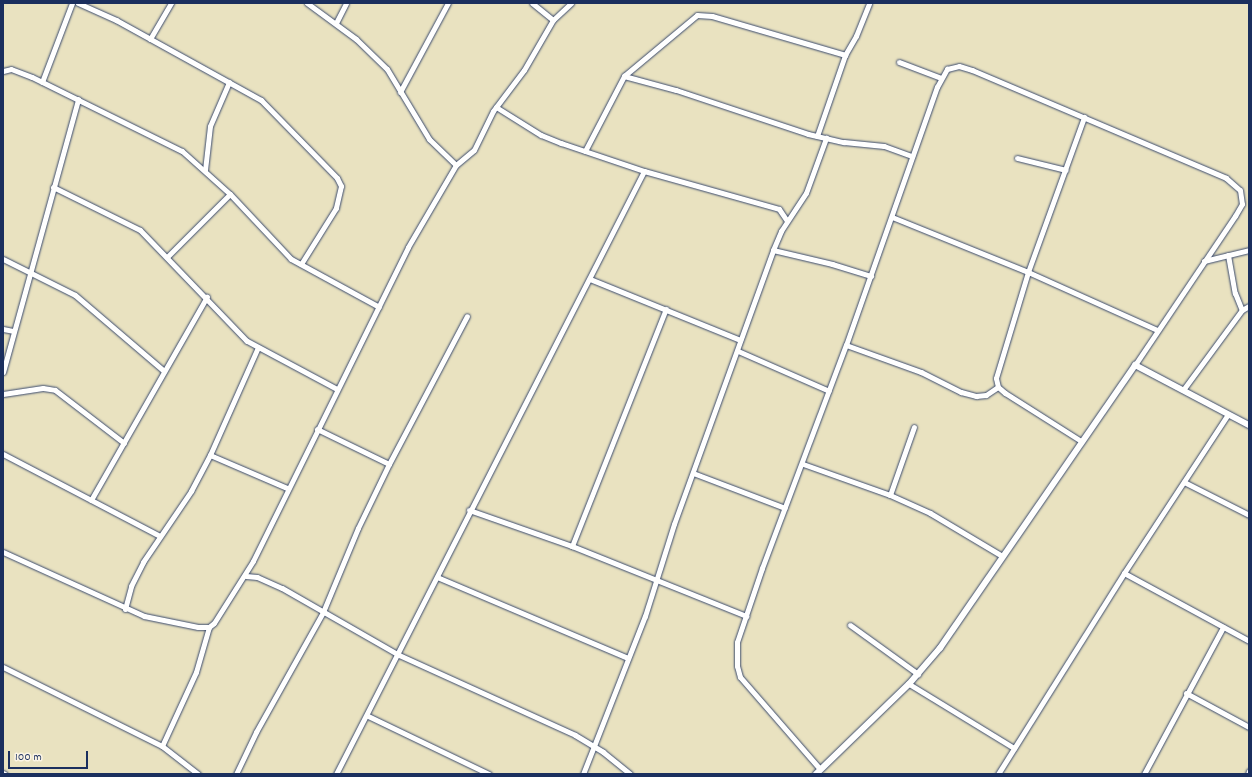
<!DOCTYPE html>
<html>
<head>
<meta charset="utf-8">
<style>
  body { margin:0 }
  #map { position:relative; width:1252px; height:777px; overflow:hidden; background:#e9e2c0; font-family:Dekko,sans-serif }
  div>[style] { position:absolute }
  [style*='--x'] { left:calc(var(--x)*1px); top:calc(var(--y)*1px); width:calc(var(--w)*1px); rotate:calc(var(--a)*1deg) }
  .roads { filter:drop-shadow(0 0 1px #3a4a6d) drop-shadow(0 0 1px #3a4a6d) }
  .minor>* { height:5px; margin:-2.5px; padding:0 2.5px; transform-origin:2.5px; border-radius:2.5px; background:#fff }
  .tertiary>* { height:6px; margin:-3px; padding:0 3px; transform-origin:3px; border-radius:3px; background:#fff }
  span { translate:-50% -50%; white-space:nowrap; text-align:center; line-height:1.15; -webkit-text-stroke:3px #fcf5e5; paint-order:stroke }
  .frame { position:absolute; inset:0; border:4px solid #1b2f5e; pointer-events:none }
  .scale { position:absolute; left:8px; top:751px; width:80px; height:18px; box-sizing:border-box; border:2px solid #1b2f5e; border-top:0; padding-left:5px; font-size:12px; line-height:14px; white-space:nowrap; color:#1b2f5e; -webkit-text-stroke:3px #fcf5e5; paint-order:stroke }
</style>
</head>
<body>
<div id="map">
  <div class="roads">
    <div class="minor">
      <div style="--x:78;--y:3;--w:42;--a:24.1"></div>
      <div style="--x:116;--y:20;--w:166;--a:28.9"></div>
      <div style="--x:261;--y:100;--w:109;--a:45.7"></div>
      <div style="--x:337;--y:178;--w:9;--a:63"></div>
      <div style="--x:341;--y:186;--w:23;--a:103"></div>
      <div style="--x:336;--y:208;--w:66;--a:122"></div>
      <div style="--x:307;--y:3;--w:61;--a:36.3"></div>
      <div style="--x:356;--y:39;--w:43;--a:44.1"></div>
      <div style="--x:387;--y:69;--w:82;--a:59"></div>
      <div style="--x:429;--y:139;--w:37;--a:44"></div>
      <div style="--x:553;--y:20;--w:25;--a:-43"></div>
      <div style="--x:336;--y:23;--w:22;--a:-63"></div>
      <div style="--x:150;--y:39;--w:42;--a:-59.7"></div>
      <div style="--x:899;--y:62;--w:45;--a:20.9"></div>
      <div style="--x:3;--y:71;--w:8;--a:-14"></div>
      <div style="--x:11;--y:69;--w:22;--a:21"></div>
      <div style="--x:32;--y:77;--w:167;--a:26.3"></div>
      <div style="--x:182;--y:151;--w:64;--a:41.9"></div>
      <div style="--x:230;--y:194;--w:89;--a:46.8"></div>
      <div style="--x:291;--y:259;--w:100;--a:28.6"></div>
      <div style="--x:624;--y:76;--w:95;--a:-39.9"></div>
      <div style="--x:697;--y:15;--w:15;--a:4"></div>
      <div style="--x:712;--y:16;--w:139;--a:16.3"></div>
      <div style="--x:42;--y:82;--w:85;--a:-69.2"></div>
      <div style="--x:400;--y:92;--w:101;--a:-61.7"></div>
      <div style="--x:496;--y:107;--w:53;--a:31.9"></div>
      <div style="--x:541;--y:135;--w:22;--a:22"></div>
      <div style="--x:561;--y:143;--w:88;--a:18.6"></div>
      <div style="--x:644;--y:171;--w:140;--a:15.7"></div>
      <div style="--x:779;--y:209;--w:14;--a:56"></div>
      <div style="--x:817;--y:136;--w:86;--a:-70.9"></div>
      <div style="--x:845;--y:55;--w:22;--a:-60"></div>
      <div style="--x:856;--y:36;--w:35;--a:-68"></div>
      <div style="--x:585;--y:151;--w:85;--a:-62.5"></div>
      <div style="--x:624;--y:76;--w:54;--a:15.1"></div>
      <div style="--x:676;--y:90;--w:139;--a:18.4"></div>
      <div style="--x:808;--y:134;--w:37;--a:13"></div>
      <div style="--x:844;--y:142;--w:40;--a:5.7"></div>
      <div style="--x:884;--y:146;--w:30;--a:20"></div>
      <div style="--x:1017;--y:158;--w:50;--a:13.8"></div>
      <div style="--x:205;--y:170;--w:44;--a:-83.5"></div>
      <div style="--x:210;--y:126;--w:48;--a:-66.6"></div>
      <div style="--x:53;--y:187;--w:97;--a:26.3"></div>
      <div style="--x:140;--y:230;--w:154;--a:46.1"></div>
      <div style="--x:247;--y:341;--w:102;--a:28.1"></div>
      <div style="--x:892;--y:217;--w:147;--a:22"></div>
      <div style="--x:1028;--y:272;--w:141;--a:24.2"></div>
      <div style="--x:773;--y:250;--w:61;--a:13.3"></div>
      <div style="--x:832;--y:264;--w:41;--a:17.1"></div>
      <div style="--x:1228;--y:255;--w:39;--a:80"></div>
      <div style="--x:1235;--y:293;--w:18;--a:68"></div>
      <div style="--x:167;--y:257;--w:89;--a:-45"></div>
      <div style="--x:3;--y:259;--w:80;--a:26.6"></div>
      <div style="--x:75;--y:295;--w:117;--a:40.5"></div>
      <div style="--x:1204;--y:261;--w:46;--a:-13.7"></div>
      <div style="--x:590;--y:279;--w:162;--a:22.1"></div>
      <div style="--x:3;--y:329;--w:10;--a:11"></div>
      <div style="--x:846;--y:345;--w:80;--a:19.8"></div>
      <div style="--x:921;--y:372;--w:45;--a:26.6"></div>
      <div style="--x:961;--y:392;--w:16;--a:15"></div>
      <div style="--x:976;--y:396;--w:10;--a:-6"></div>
      <div style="--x:986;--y:395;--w:14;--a:-34"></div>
      <div style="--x:738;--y:351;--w:99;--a:23.7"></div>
      <div style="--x:3;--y:372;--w:283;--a:-74.6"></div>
      <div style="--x:1183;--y:390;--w:99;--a:-53.6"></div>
      <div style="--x:1242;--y:310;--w:8;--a:-30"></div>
      <div style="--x:3;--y:394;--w:40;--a:-8.5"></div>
      <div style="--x:43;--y:388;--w:12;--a:9"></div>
      <div style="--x:55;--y:390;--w:87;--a:37.5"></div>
      <div style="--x:317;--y:429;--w:80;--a:25.9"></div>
      <div style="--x:1081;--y:441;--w:90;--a:-147.7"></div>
      <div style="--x:1005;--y:393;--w:9;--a:-139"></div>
      <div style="--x:998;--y:387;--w:9;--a:-103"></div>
      <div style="--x:996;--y:378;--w:111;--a:-73.2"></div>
      <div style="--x:1028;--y:272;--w:165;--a:-70.1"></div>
      <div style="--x:3;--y:454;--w:177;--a:27.6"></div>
      <div style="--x:210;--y:455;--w:84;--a:23.2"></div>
      <div style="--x:803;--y:464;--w:92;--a:19.6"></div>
      <div style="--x:890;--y:495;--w:44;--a:24.2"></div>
      <div style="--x:930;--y:513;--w:84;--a:30.8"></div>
      <div style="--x:693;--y:473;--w:98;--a:20.8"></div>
      <div style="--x:1184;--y:482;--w:73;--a:26.9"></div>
      <div style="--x:890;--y:495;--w:72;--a:-70.6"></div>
      <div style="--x:91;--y:500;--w:234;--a:-60.3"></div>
      <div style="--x:469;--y:510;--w:109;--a:19.3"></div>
      <div style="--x:572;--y:546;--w:188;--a:21.9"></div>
      <div style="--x:572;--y:546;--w:255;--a:-68.4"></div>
      <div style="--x:3;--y:552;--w:155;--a:24.4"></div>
      <div style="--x:144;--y:616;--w:55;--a:11.5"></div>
      <div style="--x:198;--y:627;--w:11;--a:0"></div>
      <div style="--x:209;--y:627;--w:6;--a:-39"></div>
      <div style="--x:214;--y:623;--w:73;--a:-57.8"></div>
      <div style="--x:253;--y:561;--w:350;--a:-63.7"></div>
      <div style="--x:408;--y:247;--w:95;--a:-59.7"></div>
      <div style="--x:456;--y:165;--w:23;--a:-40"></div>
      <div style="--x:474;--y:150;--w:43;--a:-64"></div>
      <div style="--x:493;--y:111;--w:51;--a:-52.9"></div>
      <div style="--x:524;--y:70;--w:58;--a:-59.9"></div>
      <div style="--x:553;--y:20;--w:27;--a:-141"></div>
      <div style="--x:1124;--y:573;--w:142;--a:28.5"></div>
      <div style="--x:246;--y:576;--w:11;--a:5"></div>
      <div style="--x:257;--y:577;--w:27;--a:24"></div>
      <div style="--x:282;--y:588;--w:135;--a:29.8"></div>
      <div style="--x:399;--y:655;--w:193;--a:24.4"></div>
      <div style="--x:575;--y:735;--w:33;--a:31"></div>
      <div style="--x:603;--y:752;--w:35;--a:39"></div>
      <div style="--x:437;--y:577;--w:207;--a:23"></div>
      <div style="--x:125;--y:609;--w:24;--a:-75"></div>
      <div style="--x:131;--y:586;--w:27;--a:-63"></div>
      <div style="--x:143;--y:562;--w:86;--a:-55.9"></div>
      <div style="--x:191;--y:491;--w:41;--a:-62.2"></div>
      <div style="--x:210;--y:455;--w:118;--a:-66"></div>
      <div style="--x:850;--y:625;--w:84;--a:35.8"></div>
      <div style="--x:3;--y:667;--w:178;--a:26.4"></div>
      <div style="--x:162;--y:746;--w:46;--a:37.9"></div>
      <div style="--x:909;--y:684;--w:123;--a:31.4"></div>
      <div style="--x:1186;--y:693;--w:72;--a:28.4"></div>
      <div style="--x:368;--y:716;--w:134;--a:25.6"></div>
      <div style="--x:162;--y:746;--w:81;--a:-65.3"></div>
      <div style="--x:196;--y:672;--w:47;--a:-73.9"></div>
      <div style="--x:820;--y:769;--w:122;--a:-131"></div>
      <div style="--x:740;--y:677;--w:11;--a:-105"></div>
      <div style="--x:737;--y:666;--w:24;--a:-90"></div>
      <div style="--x:737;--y:642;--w:78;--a:-71.3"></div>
      <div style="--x:762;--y:568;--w:238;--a:-69.4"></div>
      <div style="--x:846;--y:345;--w:274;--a:-70.6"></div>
      <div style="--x:937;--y:87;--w:21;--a:-61"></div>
      <div style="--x:947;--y:69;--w:12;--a:-14"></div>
      <div style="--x:959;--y:66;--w:14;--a:17"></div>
      <div style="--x:972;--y:70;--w:276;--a:23"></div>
      <div style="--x:1226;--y:178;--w:18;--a:41"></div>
      <div style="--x:1240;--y:190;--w:14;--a:82"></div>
      <div style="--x:1242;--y:204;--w:14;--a:120"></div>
      <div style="--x:1235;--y:216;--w:179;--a:123.9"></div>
      <div style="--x:3;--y:773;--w:2;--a:27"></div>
      <div style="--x:236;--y:774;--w:47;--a:-64.5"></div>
      <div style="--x:256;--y:732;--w:137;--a:-60.8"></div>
      <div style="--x:323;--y:612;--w:91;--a:-67.4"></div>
      <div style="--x:358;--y:528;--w:71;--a:-64.2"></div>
      <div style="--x:389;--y:464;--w:167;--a:-62.2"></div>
      <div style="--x:336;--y:774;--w:677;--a:-62.94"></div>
      <div style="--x:583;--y:774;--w:170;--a:-68.6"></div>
      <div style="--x:645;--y:616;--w:96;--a:-72.5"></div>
      <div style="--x:674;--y:524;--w:291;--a:-70.1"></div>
      <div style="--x:773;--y:250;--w:21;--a:-67"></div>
      <div style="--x:781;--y:231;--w:45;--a:-56.7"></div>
      <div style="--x:806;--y:193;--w:59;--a:-70"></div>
      <div style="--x:998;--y:774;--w:237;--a:-57.9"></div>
      <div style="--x:1124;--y:573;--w:190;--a:-56.8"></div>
      <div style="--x:1144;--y:774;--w:167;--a:-61.7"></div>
      <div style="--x:1248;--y:774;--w:3;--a:-72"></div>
    </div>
    <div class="tertiary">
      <div style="--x:816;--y:774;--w:129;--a:-44.1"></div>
      <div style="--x:909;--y:684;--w:48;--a:-49.3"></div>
      <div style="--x:940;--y:648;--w:344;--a:-55.4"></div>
      <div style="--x:1135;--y:365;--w:129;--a:27.8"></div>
    </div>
  </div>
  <div class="frame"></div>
  <div class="scale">100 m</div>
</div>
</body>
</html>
